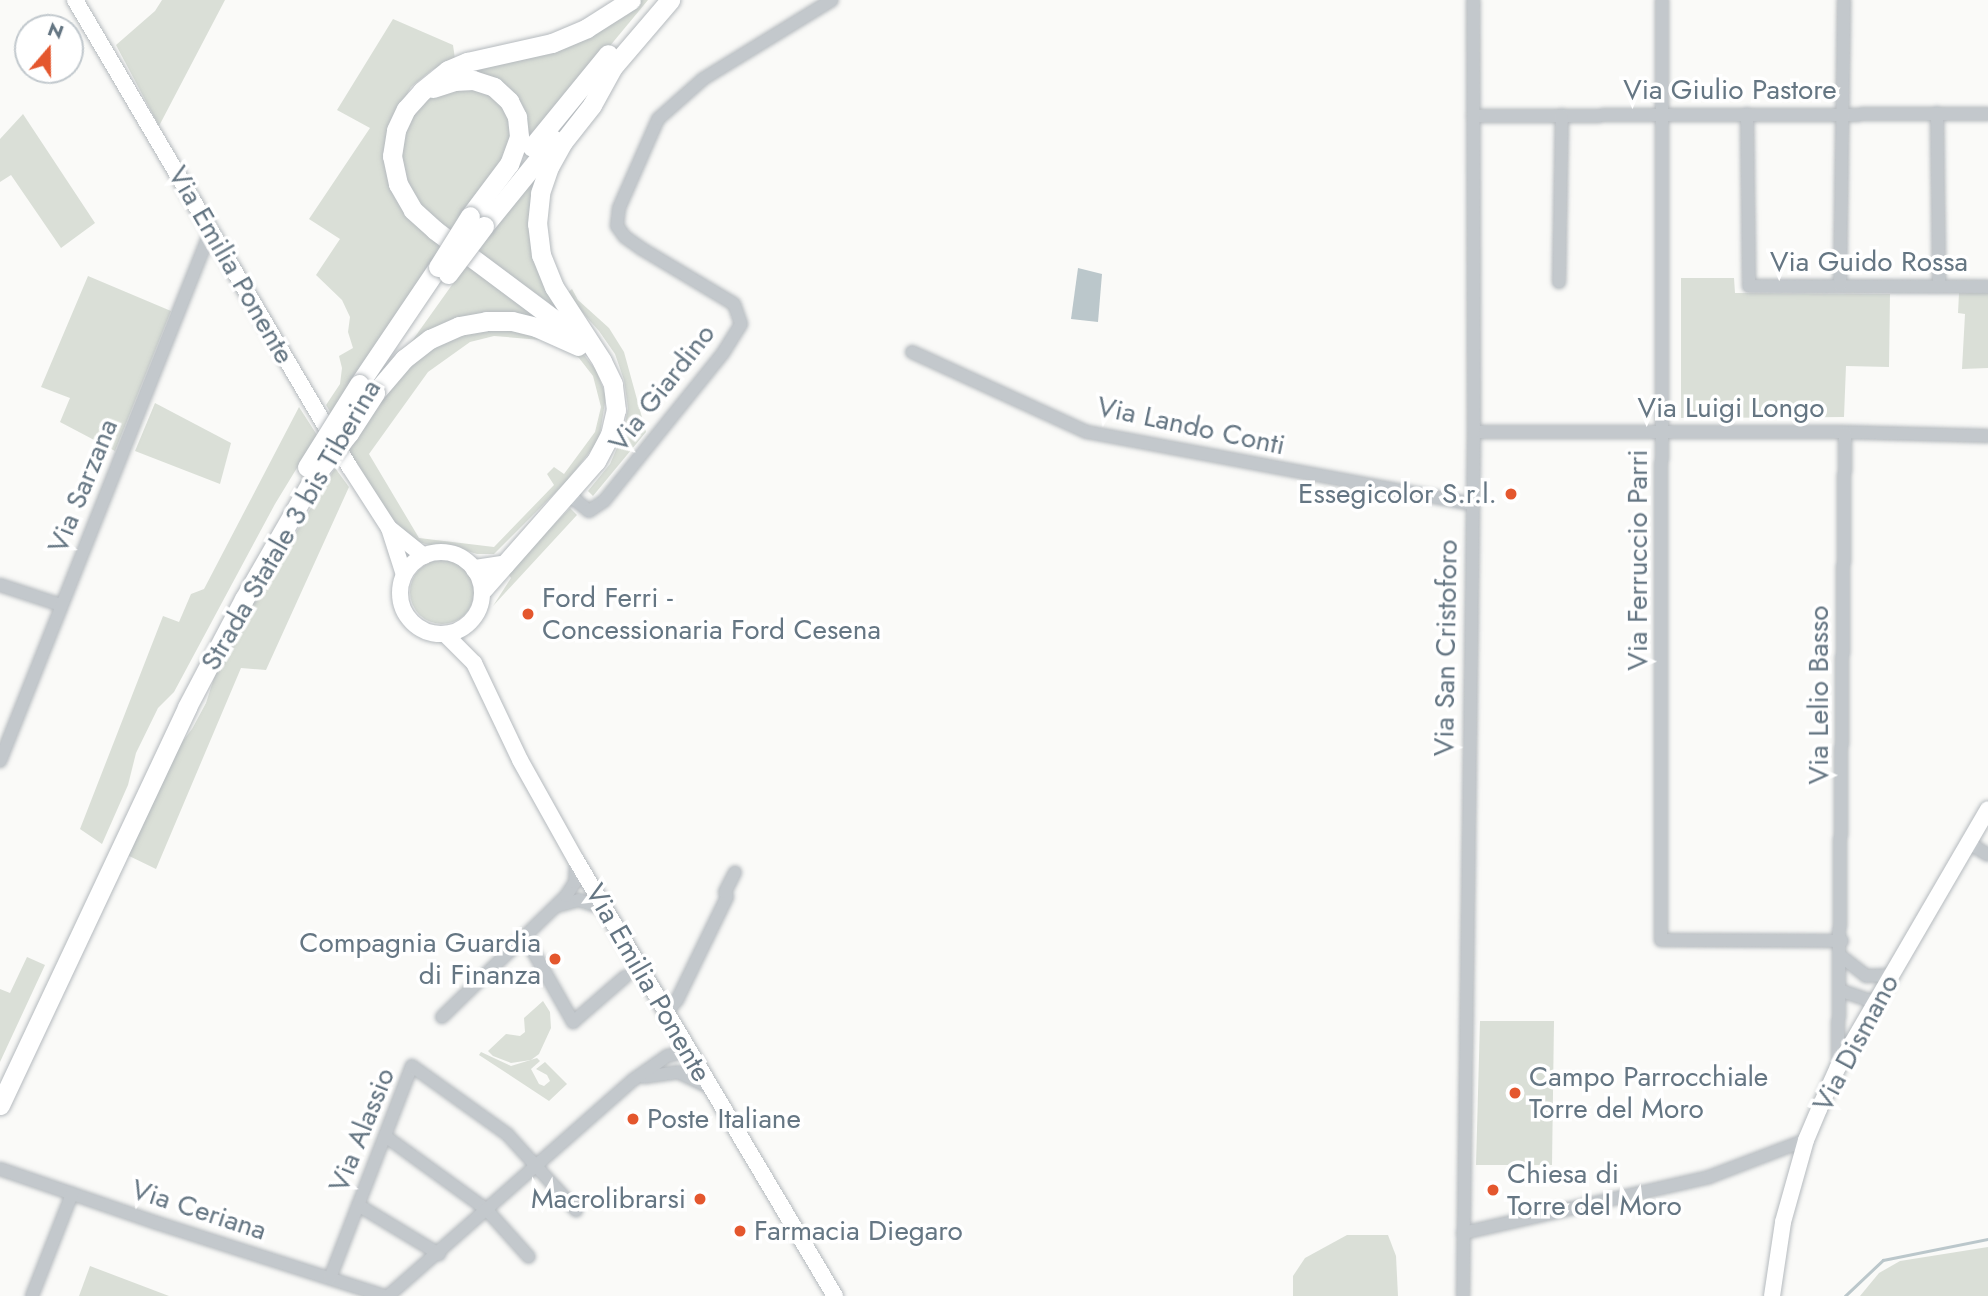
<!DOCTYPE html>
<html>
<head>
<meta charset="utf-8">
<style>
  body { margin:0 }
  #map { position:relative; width:1988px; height:1296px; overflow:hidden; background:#fafaf8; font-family:Jost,sans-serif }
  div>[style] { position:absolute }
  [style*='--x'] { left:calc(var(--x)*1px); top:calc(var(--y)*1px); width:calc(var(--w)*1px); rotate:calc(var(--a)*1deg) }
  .green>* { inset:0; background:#dadfd7 }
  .round { border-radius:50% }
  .water>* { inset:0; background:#bbc7cb }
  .stream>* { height:2.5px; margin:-1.25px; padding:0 1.25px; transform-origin:1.25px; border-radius:1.25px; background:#bbc7cb }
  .roads { filter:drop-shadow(0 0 2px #b5babe) drop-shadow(0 0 2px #b5babe) }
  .minor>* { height:12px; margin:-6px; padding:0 6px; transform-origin:6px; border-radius:6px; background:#c3c8cc }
  .major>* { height:16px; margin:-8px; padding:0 8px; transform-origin:8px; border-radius:8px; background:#fff }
  .major>.ring { margin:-8px; padding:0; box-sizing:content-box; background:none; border:16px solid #fff; border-radius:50% }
  .highway>* { height:19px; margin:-9.5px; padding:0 9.5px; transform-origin:9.5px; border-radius:9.5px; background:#fff }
  .bridges { filter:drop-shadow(0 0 2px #b4b9bd) drop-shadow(0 0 2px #b4b9bd) }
  .highway-bridge>* { height:19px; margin:-9.5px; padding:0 9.5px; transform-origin:9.5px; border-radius:9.5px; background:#fff }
  .dots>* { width:19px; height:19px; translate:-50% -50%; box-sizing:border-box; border:4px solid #fff; border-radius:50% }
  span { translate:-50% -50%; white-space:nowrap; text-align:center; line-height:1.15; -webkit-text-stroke:7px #fff; paint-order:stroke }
  .street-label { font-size:28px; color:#657683 }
  .poi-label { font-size:28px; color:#657683 }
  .right { translate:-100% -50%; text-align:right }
  .left { translate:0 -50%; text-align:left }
  .north { position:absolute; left:14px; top:14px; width:70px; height:70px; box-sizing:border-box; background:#fff; border:2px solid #c1c8cd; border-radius:50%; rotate:20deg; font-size:19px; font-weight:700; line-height:28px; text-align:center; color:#657683 }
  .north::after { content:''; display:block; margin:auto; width:24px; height:32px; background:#e4572e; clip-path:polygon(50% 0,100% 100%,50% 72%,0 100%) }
</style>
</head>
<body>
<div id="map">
  <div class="green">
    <div style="clip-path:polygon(162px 0,225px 0,159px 126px,116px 45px,155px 11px)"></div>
    <div style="clip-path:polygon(641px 0,648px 0,522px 152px,525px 116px,455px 75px,631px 8px)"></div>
    <div style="clip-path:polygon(393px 19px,453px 45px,455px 59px,432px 70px,411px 87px,395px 117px,388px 153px,443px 245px,332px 415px,326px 405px,340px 384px,342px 368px,339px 356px,353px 348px,348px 332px,350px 317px,342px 300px,316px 275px,340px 239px,309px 219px,370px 128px,337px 110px)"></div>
    <div style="clip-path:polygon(455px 87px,490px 92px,512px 119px,506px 161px,453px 232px,420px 205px,406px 178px,401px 152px,405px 131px,416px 111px,432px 94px)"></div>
    <div style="clip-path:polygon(23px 114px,95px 223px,61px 248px,11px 175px,0 182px,0 139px)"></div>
    <div style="clip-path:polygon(551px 153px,534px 207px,572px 320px,478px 251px)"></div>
    <div style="clip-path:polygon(469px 261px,575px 338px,522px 316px,407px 348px)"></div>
    <div style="clip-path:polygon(88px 276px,171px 311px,115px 451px,60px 422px,70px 398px,41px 387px)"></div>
    <div style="clip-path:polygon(1681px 278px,1734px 278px,1735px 293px,1890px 294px,1889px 367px,1846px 366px,1844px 417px,1681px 418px)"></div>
    <div style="clip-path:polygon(572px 289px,578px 300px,609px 328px,624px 352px,646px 432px,593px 496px,588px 491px,610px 464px,623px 434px,628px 408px,624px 380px,615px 354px,599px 331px,566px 294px)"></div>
    <div style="clip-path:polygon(1959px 293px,1988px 293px,1988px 368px,1962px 369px,1965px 314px,1958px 313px)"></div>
    <div style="clip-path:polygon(evenodd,483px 325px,560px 340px,584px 355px,596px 370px,606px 396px,599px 440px,567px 481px,494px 554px,477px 554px,452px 546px,429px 545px,412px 540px,394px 526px,347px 449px,383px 395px,427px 347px,483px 325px,494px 336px,553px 341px,579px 358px,593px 376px,601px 407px,595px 432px,564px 474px,554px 467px,547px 474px,554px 485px,494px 547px,419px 538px,369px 454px,428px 372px,470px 342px,494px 336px)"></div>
    <div style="clip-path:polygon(155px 403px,231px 443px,220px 484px,135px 451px)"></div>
    <div style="clip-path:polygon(299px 407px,317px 435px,275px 504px,174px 692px,158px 708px,136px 753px,128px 785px,102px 844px,80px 829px,163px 616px,179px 622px,191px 594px,204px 589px)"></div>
    <div style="clip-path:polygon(335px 468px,349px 487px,266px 670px,241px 668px,156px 869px,125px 854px,170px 758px,192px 729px,206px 703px,216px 672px,240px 625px)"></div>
    <div style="clip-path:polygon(570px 508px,577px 515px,493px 606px,511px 578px,507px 572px)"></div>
    <div class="round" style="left:410px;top:560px;width:64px;height:64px"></div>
    <div style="clip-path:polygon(27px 957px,45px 965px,0 1062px,0 989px,10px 993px)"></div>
    <div style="clip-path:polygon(543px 1001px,550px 1012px,551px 1028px,539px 1054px,531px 1060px,511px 1063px,493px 1056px,488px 1051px,506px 1034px,520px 1036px,525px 1032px,524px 1018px)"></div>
    <div style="clip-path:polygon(1480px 1021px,1554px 1021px,1552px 1165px,1476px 1165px)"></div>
    <div style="clip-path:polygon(481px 1052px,511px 1066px,537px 1058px,540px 1061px,531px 1069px,539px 1084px,544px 1086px,550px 1081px,547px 1075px,536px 1069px,545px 1062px,567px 1084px,549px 1101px,479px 1055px)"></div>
    <div style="clip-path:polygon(1347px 1235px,1388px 1235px,1396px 1256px,1398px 1296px,1293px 1296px,1293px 1276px,1305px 1258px)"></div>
    <div style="clip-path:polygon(1988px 1247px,1988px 1296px,1860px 1296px,1879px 1273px,1900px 1261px)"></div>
    <div style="clip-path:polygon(90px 1266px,169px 1296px,79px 1296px)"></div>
  </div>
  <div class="water">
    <div style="clip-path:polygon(1078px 268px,1102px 274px,1098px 322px,1071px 319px)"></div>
  </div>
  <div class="stream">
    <div style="--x:1845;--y:1296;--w:52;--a:-43.5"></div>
    <div style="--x:1883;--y:1260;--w:107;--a:-11.3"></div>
  </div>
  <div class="roads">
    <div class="minor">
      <div style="--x:1662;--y:0;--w:940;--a:90.06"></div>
      <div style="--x:1661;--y:940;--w:181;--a:0.3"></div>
      <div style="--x:1937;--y:113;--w:173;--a:89.3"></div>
      <div style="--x:1747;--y:114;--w:172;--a:89.3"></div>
      <div style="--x:1749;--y:286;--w:239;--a:0.2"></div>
      <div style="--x:1473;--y:116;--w:515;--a:-0.22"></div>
      <div style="--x:1559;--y:282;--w:167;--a:-89"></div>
      <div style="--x:1840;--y:286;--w:286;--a:-89.2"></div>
      <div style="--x:912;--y:352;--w:192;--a:24.6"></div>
      <div style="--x:1087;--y:432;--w:393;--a:10.6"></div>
      <div style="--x:1474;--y:432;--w:365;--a:0"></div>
      <div style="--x:1839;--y:432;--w:149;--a:1.5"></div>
      <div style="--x:568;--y:494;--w:27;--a:39"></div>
      <div style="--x:589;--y:511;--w:18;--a:-34"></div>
      <div style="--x:604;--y:501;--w:190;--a:-51.2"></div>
      <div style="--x:723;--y:353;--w:34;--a:-58"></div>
      <div style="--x:741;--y:324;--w:21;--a:-109"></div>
      <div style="--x:734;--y:304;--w:107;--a:-149.1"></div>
      <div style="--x:642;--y:249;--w:21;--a:-145"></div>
      <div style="--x:625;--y:237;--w:14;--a:-126"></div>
      <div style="--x:617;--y:226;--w:18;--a:-84"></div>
      <div style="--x:619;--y:208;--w:97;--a:-66.3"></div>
      <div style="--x:658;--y:119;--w:60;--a:-41.6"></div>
      <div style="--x:703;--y:79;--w:151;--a:-31.5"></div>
      <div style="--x:0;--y:585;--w:64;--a:18.2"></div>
      <div style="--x:0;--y:761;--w:571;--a:-68.33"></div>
      <div style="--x:1969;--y:843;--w:22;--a:32"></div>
      <div style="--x:557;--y:906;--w:23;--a:-15"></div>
      <div style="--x:579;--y:900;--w:28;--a:19"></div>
      <div style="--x:525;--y:937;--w:98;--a:60.5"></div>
      <div style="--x:573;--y:1022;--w:69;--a:-40.9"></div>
      <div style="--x:1842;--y:957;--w:31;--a:38"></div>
      <div style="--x:1866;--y:976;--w:27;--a:-2"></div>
      <div style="--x:1839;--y:990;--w:39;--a:19"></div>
      <div style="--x:667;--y:1012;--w:16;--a:-50"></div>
      <div style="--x:677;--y:1000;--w:114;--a:-64.1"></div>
      <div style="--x:727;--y:897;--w:5;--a:-112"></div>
      <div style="--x:725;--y:892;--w:22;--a:-63"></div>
      <div style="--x:442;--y:1017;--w:173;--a:-44.3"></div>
      <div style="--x:566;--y:896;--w:17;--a:-57"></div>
      <div style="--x:575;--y:882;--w:22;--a:-87"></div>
      <div style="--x:1838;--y:1066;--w:633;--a:-89.37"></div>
      <div style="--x:644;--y:1077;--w:34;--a:-8"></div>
      <div style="--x:678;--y:1072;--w:34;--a:26"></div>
      <div style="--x:385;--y:1136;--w:125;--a:35.9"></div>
      <div style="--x:486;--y:1209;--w:64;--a:48.1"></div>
      <div style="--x:0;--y:1169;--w:166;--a:19"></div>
      <div style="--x:157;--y:1223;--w:238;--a:17.8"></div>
      <div style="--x:358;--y:1205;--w:95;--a:31.2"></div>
      <div style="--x:1463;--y:1233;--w:252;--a:-12.8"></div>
      <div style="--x:1709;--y:1177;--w:104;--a:-20.9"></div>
      <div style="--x:330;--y:1278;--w:227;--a:-68.9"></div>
      <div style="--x:412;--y:1066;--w:117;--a:35.6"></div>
      <div style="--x:507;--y:1134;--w:103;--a:47.8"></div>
      <div style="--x:32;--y:1296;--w:110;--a:-68.6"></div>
      <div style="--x:388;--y:1296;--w:327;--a:-41.4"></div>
      <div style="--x:633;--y:1080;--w:42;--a:-35.2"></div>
      <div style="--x:667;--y:1056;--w:22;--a:-13"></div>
      <div style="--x:1463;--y:1296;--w:864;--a:-89.27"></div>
      <div style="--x:1474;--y:432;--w:432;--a:-90.1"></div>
    </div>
    <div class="major">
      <div style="--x:75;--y:0;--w:541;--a:59.55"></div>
      <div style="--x:349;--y:466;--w:74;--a:57.2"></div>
      <div style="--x:389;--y:528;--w:49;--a:72.3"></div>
      <div style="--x:389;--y:528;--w:45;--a:38.7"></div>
      <div class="ring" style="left:400px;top:552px;width:66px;height:66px"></div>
      <div style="--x:446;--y:635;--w:40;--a:45"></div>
      <div style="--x:474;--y:663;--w:107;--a:64.6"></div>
      <div style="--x:520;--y:760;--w:115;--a:60.8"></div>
      <div style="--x:576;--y:860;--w:507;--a:59.29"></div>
      <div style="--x:1772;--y:1296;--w:75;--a:-81.5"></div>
      <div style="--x:1783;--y:1222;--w:85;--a:-74.3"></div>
      <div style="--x:1806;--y:1140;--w:34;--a:-67"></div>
      <div style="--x:1819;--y:1109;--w:46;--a:-65.7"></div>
      <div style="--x:1838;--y:1067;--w:298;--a:-59.8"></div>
    </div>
    <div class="highway">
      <div style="--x:606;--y:75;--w:99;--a:-49.5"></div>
      <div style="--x:433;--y:88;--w:22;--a:-18"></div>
      <div style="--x:454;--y:81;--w:19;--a:-3"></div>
      <div style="--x:473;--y:80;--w:22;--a:18"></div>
      <div style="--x:494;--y:87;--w:21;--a:43"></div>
      <div style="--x:509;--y:101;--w:18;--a:63"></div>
      <div style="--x:517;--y:117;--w:20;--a:84"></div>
      <div style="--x:519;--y:137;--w:29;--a:110"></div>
      <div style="--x:509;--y:164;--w:65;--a:126.9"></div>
      <div style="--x:532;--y:147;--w:120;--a:-50.7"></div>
      <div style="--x:484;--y:226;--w:111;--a:-50.9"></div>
      <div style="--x:582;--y:340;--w:184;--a:-143.2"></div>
      <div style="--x:435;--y:230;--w:30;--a:-138"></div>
      <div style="--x:413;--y:210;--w:30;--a:-120"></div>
      <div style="--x:398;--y:184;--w:29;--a:-102"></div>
      <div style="--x:392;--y:156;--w:26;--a:-81"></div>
      <div style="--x:396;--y:130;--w:23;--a:-65"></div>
      <div style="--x:406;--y:109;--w:24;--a:-48"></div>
      <div style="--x:422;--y:91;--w:33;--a:-39"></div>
      <div style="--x:448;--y:70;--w:21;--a:-23"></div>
      <div style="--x:467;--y:62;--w:87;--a:-12.6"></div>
      <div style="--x:552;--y:43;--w:38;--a:-23"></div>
      <div style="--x:587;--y:28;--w:52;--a:-32.5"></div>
      <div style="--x:359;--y:384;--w:141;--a:-56"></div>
      <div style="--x:375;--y:393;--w:45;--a:-49.5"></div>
      <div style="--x:404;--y:359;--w:33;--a:-38"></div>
      <div style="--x:430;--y:339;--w:32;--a:-24"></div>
      <div style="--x:459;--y:326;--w:27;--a:-10"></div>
      <div style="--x:486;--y:321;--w:26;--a:0"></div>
      <div style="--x:512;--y:321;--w:25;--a:14"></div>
      <div style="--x:536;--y:327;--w:46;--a:24.3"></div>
      <div style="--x:475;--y:569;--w:30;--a:-9"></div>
      <div style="--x:483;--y:589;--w:171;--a:-48.6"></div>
      <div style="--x:596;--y:461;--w:30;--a:-62"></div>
      <div style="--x:610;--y:435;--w:26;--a:-77"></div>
      <div style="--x:616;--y:410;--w:26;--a:-97"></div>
      <div style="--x:613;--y:384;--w:25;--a:-116"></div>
      <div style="--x:602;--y:361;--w:88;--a:-123"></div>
      <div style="--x:554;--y:287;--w:35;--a:-112"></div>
      <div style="--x:541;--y:255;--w:31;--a:-97"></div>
      <div style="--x:537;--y:224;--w:31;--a:-84"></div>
      <div style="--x:540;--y:193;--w:28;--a:-71"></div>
      <div style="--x:549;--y:167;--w:29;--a:-61"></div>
      <div style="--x:563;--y:142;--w:47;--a:-51.9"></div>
      <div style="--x:592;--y:105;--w:46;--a:-61.2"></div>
      <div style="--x:0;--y:1105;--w:440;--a:-64.8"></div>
      <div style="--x:187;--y:707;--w:122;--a:-62.2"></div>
      <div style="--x:244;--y:599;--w:144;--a:-60.1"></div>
    </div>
  </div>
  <div class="bridges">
    <div class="highway-bridge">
      <div style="--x:438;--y:267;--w:60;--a:-57.9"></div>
      <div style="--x:448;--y:274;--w:60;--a:-53.1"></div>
      <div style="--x:307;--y:467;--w:98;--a:-57.9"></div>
      <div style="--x:316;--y:474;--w:53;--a:-51.2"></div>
      <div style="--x:349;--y:433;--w:48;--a:-57"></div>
    </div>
  </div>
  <div class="dots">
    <div style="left:1511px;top:494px;background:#e4572e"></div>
    <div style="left:528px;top:614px;background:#e4572e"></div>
    <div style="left:555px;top:959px;background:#e4572e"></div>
    <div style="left:1515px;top:1093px;background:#e4572e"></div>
    <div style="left:633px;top:1119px;background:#e4572e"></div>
    <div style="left:1493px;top:1190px;background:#e4572e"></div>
    <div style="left:700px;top:1199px;background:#e4572e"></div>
    <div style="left:740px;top:1231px;background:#e4572e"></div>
  </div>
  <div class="street-label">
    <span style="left:1730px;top:90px">Via Giulio Pastore</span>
    <span style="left:1869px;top:262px">Via Guido Rossa</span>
    <span style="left:231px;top:265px;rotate:60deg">Via Emilia Ponente</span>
    <span style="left:662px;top:388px;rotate:-52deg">Via Giardino</span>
    <span style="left:1731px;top:408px">Via Luigi Longo</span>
    <span style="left:1191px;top:426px;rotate:12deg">Via Lando Conti</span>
    <span style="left:83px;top:486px;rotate:-68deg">Via Sarzana</span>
    <span style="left:291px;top:525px;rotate:-60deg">Strada Statale 3 bis Tiberina</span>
    <span style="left:1638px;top:560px;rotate:-90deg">Via Ferruccio Parri</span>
    <span style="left:1446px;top:648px;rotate:-89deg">Via San Cristoforo</span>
    <span style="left:1819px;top:695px;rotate:-90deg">Via Lelio Basso</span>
    <span style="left:648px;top:983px;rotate:60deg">Via Emilia Ponente</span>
    <span style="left:1856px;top:1043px;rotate:-62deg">Via Dismano</span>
    <span style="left:362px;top:1130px;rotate:-68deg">Via Alassio</span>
    <span style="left:199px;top:1210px;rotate:18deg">Via Ceriana</span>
  </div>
  <div class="poi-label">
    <span class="right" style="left:1497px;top:494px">Essegicolor S.r.l.</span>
    <span class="left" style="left:542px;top:614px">Ford Ferri -<br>Concessionaria Ford Cesena</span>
    <span class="right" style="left:541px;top:959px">Compagnia Guardia<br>di Finanza</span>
    <span class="left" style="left:1529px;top:1093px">Campo Parrocchiale<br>Torre del Moro</span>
    <span class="left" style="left:647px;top:1119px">Poste Italiane</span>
    <span class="left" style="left:1507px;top:1190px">Chiesa di<br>Torre del Moro</span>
    <span class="right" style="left:686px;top:1199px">Macrolibrarsi</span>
    <span class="left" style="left:754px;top:1231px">Farmacia Diegaro</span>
  </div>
  <div class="north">N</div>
</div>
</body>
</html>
